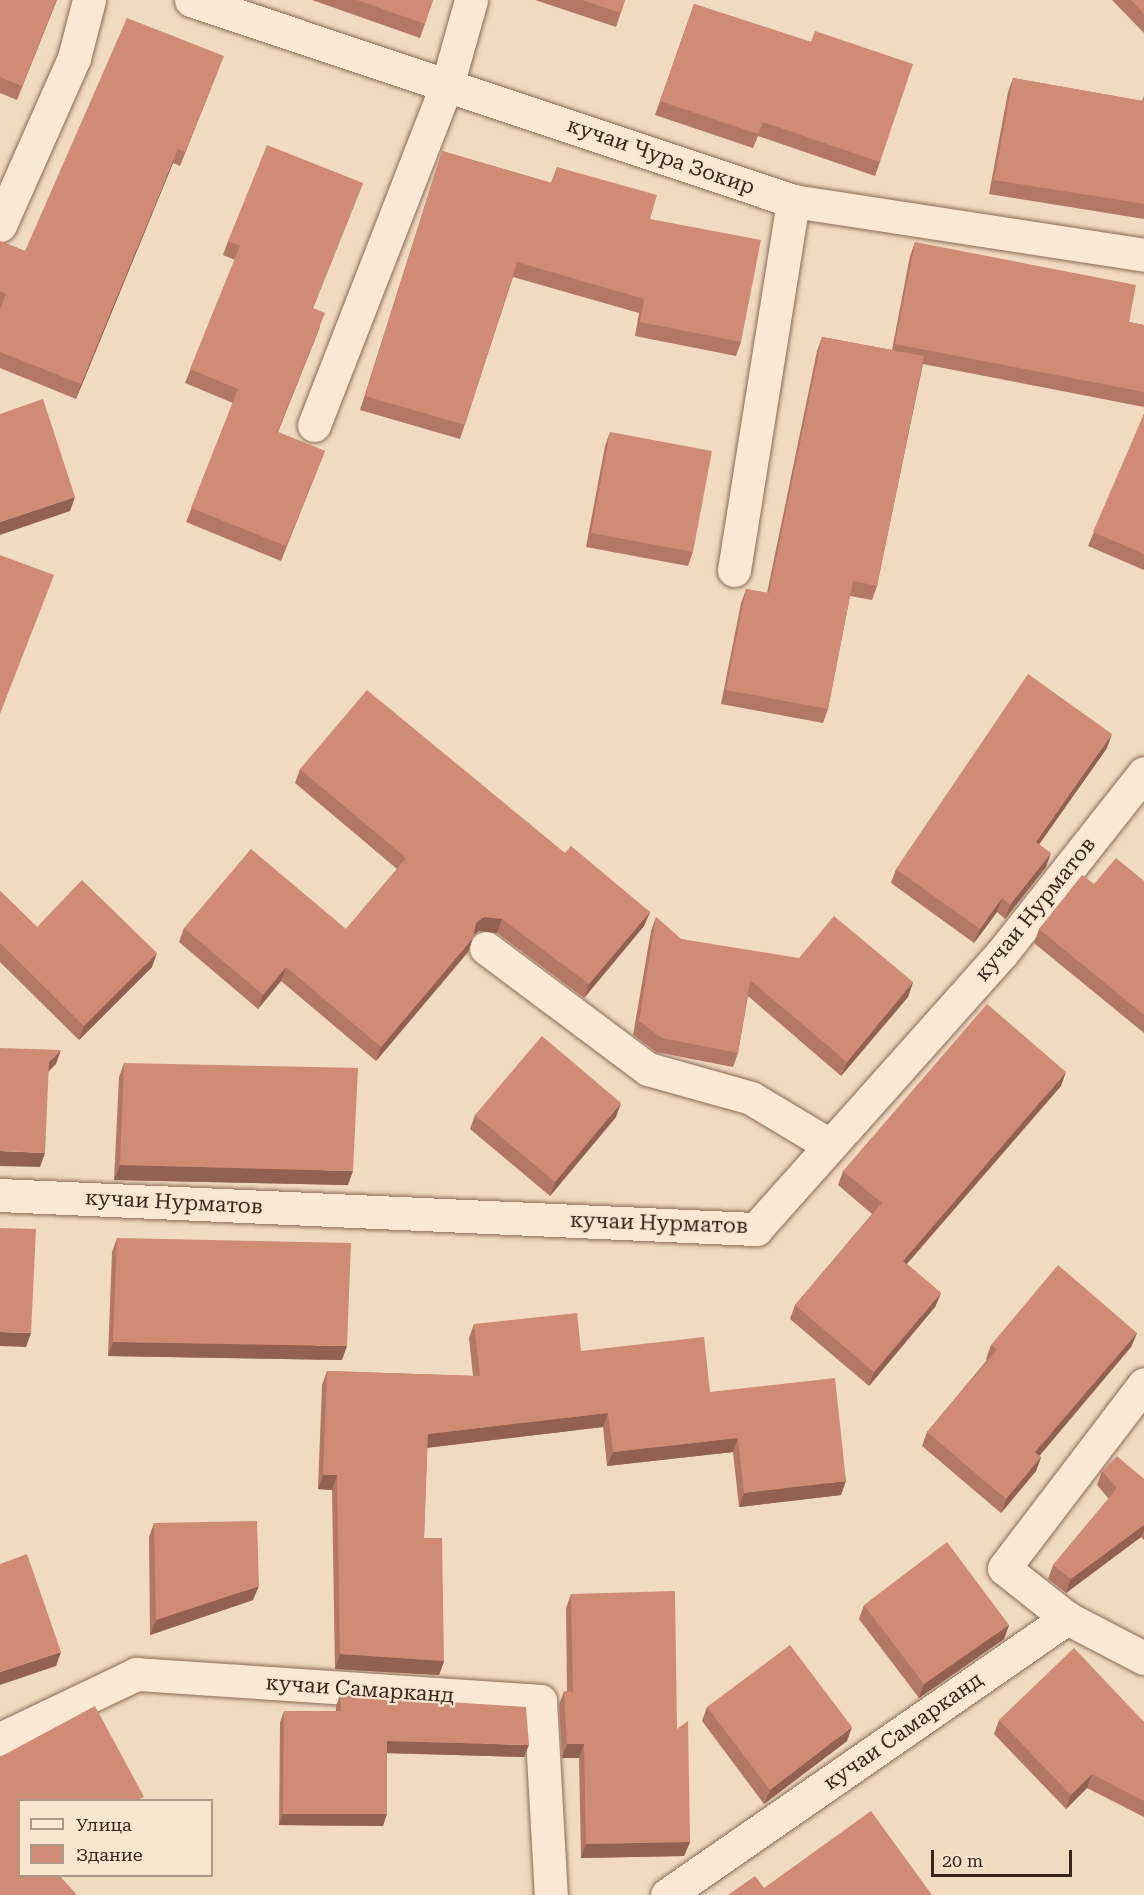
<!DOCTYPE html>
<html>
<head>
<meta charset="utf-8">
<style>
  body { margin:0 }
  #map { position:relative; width:1144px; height:1895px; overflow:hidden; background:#f0dac0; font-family:"Roboto Serif",serif }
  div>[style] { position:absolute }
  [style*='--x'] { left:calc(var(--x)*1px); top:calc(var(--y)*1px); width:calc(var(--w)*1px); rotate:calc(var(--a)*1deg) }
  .roads { filter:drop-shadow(0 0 2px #8a6a57) drop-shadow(0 0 2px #8a6a57) }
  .street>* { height:33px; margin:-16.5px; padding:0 16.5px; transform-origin:16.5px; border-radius:16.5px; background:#fae8d4 }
  .wall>* { inset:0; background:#b37864 }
  .shaded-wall>* { inset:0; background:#926151 }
  .building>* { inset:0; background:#d08b74 }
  span { translate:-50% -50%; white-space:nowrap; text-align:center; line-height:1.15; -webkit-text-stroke:4.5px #f7e5d0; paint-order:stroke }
  .street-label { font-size:21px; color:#39251c }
  .legend { position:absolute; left:18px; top:1799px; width:195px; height:78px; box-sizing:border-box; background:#f7e5d0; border:2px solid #ab9888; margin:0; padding:8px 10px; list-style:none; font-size:18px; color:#39251c }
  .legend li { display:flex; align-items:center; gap:12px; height:30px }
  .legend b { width:30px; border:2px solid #ab9888 }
  .scale { position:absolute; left:931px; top:1850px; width:141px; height:27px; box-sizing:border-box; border:3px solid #39251c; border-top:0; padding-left:8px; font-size:18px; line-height:21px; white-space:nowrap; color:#39251c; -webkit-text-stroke:4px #f7e5d0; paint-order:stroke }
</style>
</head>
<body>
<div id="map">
  <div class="roads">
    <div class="street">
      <div style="--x:191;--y:0;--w:635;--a:18.46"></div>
      <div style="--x:793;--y:201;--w:355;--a:8.7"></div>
      <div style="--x:0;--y:225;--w:183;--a:-66.1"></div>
      <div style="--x:74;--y:58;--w:60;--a:-75.5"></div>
      <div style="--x:314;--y:425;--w:368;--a:-68.7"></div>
      <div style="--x:448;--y:82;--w:85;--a:-74.3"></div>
      <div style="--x:734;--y:570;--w:374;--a:-80.9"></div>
      <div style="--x:486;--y:948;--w:202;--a:36.8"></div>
      <div style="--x:648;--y:1069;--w:107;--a:15.7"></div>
      <div style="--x:751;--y:1098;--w:90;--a:30.9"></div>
      <div style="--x:0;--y:1195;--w:757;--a:2.58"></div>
      <div style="--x:756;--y:1229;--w:370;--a:-48.3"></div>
      <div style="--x:1002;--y:953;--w:229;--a:-51.7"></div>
      <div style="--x:1067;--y:1618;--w:80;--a:-141.6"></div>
      <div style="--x:1004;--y:1568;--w:231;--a:-52.7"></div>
      <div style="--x:0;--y:1739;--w:151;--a:-25.5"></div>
      <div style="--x:136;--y:1674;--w:405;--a:3.8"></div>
      <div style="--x:540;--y:1701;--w:194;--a:86.8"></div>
      <div style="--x:667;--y:1895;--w:487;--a:-34.7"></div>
      <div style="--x:1067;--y:1618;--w:87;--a:27.5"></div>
    </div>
  </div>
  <div class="wall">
    <div style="clip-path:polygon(0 0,57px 0,17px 100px,0 93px)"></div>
    <div style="clip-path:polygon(312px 0,433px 0,420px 38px)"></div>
    <div style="clip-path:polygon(535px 0,625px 0,616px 27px)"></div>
    <div style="clip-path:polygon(1112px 0,1144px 0,1144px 33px)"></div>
    <div style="clip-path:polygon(694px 4px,811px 42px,880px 162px,875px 176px,758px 136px,753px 148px,655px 115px)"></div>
    <div style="clip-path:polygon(218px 71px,180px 166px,173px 163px,76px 399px,0 368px,0 241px,25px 251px)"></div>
    <div style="clip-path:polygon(1013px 78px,1142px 101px,1144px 96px,1144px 219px,989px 194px,1008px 92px)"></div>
    <div style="clip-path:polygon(442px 151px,551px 183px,557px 167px,650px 219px,741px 342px,736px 356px,635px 336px,639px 313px,513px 277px,460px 439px,360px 410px)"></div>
    <div style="clip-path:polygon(363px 183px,313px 308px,320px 327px,278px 432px,325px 451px,281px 561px,186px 522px,233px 403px,185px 383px,235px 260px,223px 255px,228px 241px)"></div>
    <div style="clip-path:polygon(915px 242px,1129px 322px,1144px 325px,1144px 407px,923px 364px,877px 586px,872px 600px,850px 596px,828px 709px,823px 723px,721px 704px,741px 603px,746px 589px,767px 593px,817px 351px,822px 337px,892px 350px,910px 256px)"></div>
    <div style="clip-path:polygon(1144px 414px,1144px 570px,1088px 546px)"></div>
    <div style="clip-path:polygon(610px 432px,693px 552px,688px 566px,586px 547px,605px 446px)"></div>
    <div style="clip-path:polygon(1107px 748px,1039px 844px,1046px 867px,1005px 919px,997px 912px,974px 943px,891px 883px,896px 869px)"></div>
    <div style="clip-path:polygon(300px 769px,565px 853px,650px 912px,644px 926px,584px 998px,497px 933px,479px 931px,474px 935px,468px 952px,376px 1061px,281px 981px,258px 1009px,179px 942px,184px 928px,346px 929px,397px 869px,295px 783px)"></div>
    <div style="clip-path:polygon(1144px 881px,1144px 1033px,1034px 943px,1039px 929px,1094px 884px)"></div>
    <div style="clip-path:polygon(0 891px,37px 927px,152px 967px,79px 1040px,0 962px)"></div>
    <div style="clip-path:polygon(656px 917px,681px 939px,913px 982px,908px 997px,841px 1076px,748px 996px,738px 1053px,733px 1067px,656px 1052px,633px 1035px,651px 931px)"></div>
    <div style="clip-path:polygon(124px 1063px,348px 1185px,114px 1180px,119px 1077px)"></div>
    <div style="clip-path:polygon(1061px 1086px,907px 1264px,941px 1293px,935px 1307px,869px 1386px,790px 1319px,795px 1305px,872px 1214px,838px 1185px,843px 1171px)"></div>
    <div style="clip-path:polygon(475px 1115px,616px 1117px,550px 1196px,470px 1129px)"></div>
    <div style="clip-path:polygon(117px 1238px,342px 1360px,108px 1356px,112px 1252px)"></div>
    <div style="clip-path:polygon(474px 1324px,581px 1351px,710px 1392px,841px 1495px,739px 1507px,733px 1452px,607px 1466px,603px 1427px,427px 1448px,424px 1538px,444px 1661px,439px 1675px,335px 1669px,332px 1490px,318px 1489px,322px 1385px,327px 1371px,473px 1376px,469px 1338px)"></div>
    <div style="clip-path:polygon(1137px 1333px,1131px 1347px,1039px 1456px,1041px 1457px,1036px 1471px,1001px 1513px,922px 1446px,927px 1432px,987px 1360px,986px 1359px,991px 1345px)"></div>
    <div style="clip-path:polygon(1102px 1471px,1144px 1479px,1144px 1540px,1141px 1537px,1066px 1593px,1048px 1579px,1053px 1565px,1109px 1499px,1097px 1485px)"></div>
    <div style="clip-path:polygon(154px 1523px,253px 1600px,150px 1635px,149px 1537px)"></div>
    <div style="clip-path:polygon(571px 1594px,677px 1729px,690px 1842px,684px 1856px,581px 1858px,579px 1758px,562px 1758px,559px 1705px,564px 1691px,567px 1691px,566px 1608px)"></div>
    <div style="clip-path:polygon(864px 1605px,1009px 1625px,1004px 1639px,919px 1698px,859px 1619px)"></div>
    <div style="clip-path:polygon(340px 1695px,524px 1757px,387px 1753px,383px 1826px,279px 1825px,280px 1722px,284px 1711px,336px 1711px,336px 1706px)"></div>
    <div style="clip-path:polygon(707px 1707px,847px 1741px,764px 1804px,702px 1721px)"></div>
    <div style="clip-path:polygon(999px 1720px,1144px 1722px,1144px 1817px,1087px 1788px,1066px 1809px,994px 1734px)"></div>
  </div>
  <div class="shaded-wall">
    <div style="clip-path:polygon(178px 149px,173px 163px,76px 399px,81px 384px)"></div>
    <div style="clip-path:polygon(75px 497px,70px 511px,0 535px,0 522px)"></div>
    <div style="clip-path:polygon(1112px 734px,1107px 748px,1031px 856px,1036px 842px)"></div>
    <div style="clip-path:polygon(1051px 853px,1046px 867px,1005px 919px,1010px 905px)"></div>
    <div style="clip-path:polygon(1002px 898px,997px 912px,974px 943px,980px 929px)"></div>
    <div style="clip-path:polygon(650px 912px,644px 926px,584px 998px,589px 984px)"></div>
    <div style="clip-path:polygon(484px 917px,502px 919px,497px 933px,479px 931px,471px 937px,476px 923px)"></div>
    <div style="clip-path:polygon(473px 938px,468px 952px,376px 1061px,381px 1047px)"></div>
    <div style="clip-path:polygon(157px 953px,152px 967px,79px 1040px,84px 1026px)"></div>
    <div style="clip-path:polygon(286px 967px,281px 981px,258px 1009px,263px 995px)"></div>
    <div style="clip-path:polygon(913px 982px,908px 997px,841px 1076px,847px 1062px)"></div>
    <div style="clip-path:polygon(61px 1050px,56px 1064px,44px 1076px,49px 1062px)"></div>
    <div style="clip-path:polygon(1066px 1072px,1061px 1086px,897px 1275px,903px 1261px)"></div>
    <div style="clip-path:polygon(621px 1103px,616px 1117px,550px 1196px,555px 1182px)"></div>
    <div style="clip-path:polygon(0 1151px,45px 1153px,40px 1167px,0 1166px)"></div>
    <div style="clip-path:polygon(120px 1165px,353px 1171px,348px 1185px,114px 1180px)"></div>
    <div style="clip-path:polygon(941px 1293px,935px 1307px,869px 1386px,874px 1372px)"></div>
    <div style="clip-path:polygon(0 1332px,31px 1333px,26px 1347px,0 1346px)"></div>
    <div style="clip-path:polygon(1137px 1333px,1131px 1347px,1030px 1467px,1035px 1452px)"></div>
    <div style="clip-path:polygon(113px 1342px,347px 1346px,342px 1360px,108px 1356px)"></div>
    <div style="clip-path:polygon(608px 1413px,603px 1427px,423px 1448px,428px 1434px)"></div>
    <div style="clip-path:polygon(738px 1438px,733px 1452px,607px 1466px,613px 1452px)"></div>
    <div style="clip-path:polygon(1041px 1457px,1036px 1471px,1001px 1513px,1006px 1499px)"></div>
    <div style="clip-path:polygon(323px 1475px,337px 1475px,332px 1490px,318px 1489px)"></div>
    <div style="clip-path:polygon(846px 1481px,841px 1495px,739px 1507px,744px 1493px)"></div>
    <div style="clip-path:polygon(1144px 1525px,1144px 1530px,1141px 1537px,1066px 1593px,1071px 1579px)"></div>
    <div style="clip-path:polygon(259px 1586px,253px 1600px,150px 1635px,156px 1620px)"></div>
    <div style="clip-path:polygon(1009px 1625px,1004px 1639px,919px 1698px,924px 1684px)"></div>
    <div style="clip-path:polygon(61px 1652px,56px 1666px,0 1685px,0 1672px)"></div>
    <div style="clip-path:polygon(340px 1654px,444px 1661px,439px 1675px,335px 1669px)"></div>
    <div style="clip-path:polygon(852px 1727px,847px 1741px,764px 1804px,770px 1790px)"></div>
    <div style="clip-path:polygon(387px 1741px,529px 1745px,524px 1757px,383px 1753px)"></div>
    <div style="clip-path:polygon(567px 1744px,584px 1744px,579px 1758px,562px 1758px)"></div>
    <div style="clip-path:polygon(1092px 1774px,1087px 1788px,1066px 1809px,1071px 1795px)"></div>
    <div style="clip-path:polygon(283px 1814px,387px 1814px,383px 1826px,279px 1825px)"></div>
    <div style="clip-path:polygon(690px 1842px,684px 1856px,581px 1858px,586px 1844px)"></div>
  </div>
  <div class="building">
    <div style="clip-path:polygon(0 0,56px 0,22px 86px,0 77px)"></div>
    <div style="clip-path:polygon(357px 0,433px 0,425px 24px)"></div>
    <div style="clip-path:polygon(582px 0,625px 0,621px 13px)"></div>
    <div style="clip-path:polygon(1131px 0,1144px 0,1144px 14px)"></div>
    <div style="clip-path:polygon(694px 4px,811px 42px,815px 31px,913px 64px,880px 162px,763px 122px,758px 134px,660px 101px)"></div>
    <div style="clip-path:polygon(127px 18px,224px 56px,185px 152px,178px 149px,81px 384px,0 352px,0 309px,6px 294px,0 291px,0 241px,25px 251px)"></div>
    <div style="clip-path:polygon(1013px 78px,1143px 101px,1144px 96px,1144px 204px,994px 180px)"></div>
    <div style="clip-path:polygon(267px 145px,363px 183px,313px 308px,325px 313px,277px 432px,325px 451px,286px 546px,191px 508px,238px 389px,190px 369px,240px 246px,228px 241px)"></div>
    <div style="clip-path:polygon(442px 151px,552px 183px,557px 167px,657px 195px,650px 219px,761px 240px,741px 342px,640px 322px,644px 299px,517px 262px,465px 425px,365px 396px)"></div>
    <div style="clip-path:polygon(915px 242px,1136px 285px,1129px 322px,1144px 325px,1144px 392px,895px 344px)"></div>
    <div style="clip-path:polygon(822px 337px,924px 356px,877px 586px,853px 581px,828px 709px,726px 690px,746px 589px,769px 593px)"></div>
    <div style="clip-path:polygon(43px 399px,75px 497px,0 522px,0 414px)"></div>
    <div style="clip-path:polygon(1144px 414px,1144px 554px,1093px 532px)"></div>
    <div style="clip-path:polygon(610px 432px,712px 451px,693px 552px,591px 533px)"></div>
    <div style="clip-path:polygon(0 555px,54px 575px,0 714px)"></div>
    <div style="clip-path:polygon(1028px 674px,1112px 734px,1036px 842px,1051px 853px,1010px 905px,1002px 898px,980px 929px,896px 869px)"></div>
    <div style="clip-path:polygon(367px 690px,565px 853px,571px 846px,650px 912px,589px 984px,502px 919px,484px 917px,476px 923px,473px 938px,381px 1047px,286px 967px,263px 995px,184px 928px,251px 849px,346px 929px,406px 858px,300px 769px)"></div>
    <div style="clip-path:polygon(1116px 858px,1144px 881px,1144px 1015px,1039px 929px,1082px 875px,1094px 884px)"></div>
    <div style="clip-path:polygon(82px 880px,157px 953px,84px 1026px,0 943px,0 891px,37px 927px)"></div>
    <div style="clip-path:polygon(834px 916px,913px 982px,847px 1062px,750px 980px,738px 1053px,662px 1038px,639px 1021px,656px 917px,681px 939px,799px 958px)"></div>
    <div style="clip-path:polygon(987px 1004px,1066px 1072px,903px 1261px,941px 1293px,874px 1372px,795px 1305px,882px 1203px,843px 1171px)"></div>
    <div style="clip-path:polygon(542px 1036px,621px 1103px,555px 1182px,475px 1115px)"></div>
    <div style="clip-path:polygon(0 1048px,61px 1050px,49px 1062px,45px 1153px,0 1151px)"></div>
    <div style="clip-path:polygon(124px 1063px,358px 1068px,353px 1171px,120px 1165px)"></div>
    <div style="clip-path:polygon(0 1228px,36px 1229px,31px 1333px,0 1332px)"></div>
    <div style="clip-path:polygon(117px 1238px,351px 1243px,347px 1346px,113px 1342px)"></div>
    <div style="clip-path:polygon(1058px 1265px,1137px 1333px,1035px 1452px,1041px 1457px,1006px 1499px,927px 1432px,997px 1350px,991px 1345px)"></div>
    <div style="clip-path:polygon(577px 1313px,581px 1351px,704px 1337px,710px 1392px,835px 1378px,846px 1481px,744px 1493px,738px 1438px,613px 1452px,608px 1413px,428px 1434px,424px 1538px,442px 1538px,444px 1661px,340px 1654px,337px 1475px,323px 1475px,327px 1371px,480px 1376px,474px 1324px)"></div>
    <div style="clip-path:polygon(1117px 1456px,1144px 1479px,1144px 1525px,1071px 1579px,1053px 1565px,1117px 1488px,1102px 1471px)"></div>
    <div style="clip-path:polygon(257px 1521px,259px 1586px,156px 1620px,154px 1523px)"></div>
    <div style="clip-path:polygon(947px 1542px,1009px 1625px,924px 1684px,864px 1605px)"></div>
    <div style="clip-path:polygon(27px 1554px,61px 1652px,0 1672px,0 1564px)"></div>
    <div style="clip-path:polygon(675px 1591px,677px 1729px,688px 1721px,690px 1842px,586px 1844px,584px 1744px,567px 1744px,564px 1691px,573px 1692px,571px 1594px)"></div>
    <div style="clip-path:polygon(790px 1645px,852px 1727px,770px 1790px,707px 1707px)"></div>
    <div style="clip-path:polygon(1074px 1648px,1144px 1722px,1144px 1801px,1092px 1774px,1071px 1795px,999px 1720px)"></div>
    <div style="clip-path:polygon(340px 1695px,526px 1707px,529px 1745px,387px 1741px,387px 1814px,283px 1814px,284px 1711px,341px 1711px)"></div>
    <div style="clip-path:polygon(95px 1706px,144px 1797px,137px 1800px,20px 1800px,20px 1875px,59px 1875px,77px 1895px,0 1895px,0 1757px)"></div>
    <div style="clip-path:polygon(871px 1811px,932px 1895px,728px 1895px,755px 1876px,764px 1888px)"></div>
  </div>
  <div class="street-label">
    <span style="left:661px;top:156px;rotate:19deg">кучаи Чура Зокир</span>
    <span style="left:1035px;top:909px;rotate:-51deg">кучаи Нурматов</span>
    <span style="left:174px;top:1202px;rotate:3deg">кучаи Нурматов</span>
    <span style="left:659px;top:1223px;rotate:2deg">кучаи Нурматов</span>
    <span style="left:360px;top:1689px;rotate:4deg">кучаи Самарканд</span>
    <span style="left:903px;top:1731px;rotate:-35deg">кучаи Самарканд</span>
  </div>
  <ul class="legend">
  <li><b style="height:8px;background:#fae8d4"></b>Улица</li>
  <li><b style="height:16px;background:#d08b74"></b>Здание</li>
  </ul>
  <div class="scale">20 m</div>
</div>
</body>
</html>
